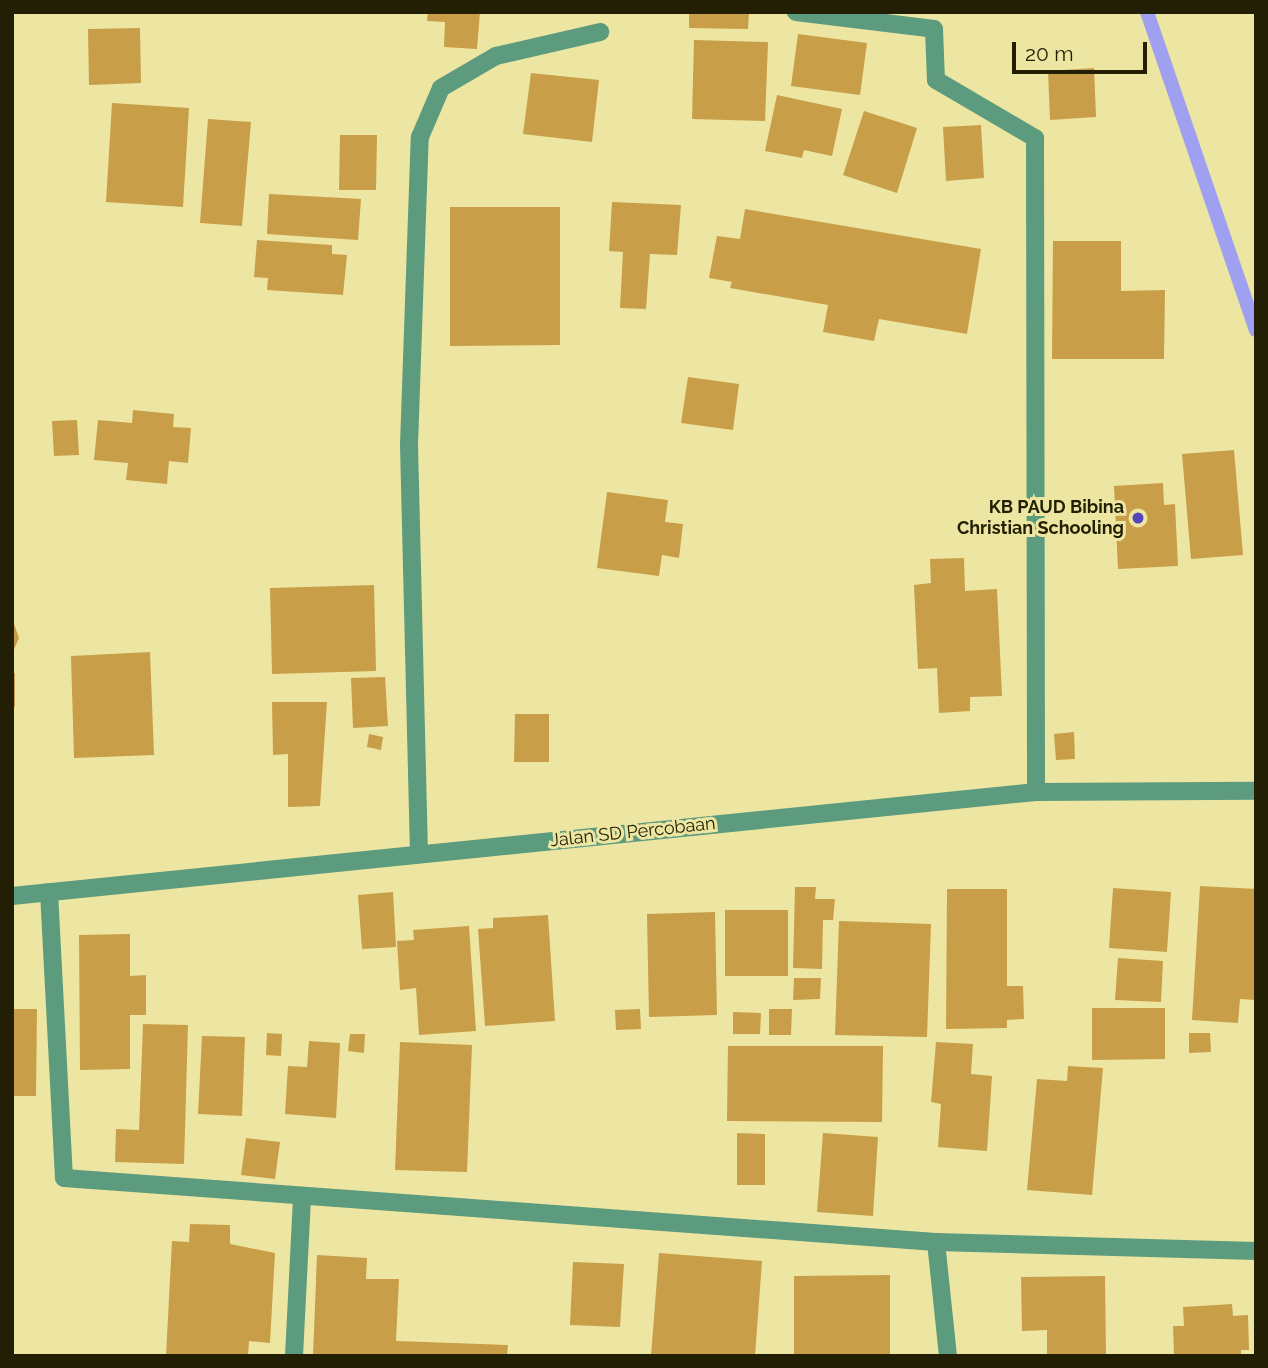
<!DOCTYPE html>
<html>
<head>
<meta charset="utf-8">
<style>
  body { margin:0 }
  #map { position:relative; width:1268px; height:1368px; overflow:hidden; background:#ede6a2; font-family:Raleway,sans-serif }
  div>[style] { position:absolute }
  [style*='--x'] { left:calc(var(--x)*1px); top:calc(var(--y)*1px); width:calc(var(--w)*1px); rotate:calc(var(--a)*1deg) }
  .stream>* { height:14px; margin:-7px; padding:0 7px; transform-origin:7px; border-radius:7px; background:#9fa0f0 }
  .building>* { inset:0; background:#c89e49 }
  .minor>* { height:18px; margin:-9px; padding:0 9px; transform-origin:9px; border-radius:9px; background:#5d9b7e }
  .tertiary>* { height:18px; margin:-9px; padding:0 9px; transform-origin:9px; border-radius:9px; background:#5d9b7e }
  .dots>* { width:19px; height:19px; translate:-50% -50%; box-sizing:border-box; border:4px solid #ede6a2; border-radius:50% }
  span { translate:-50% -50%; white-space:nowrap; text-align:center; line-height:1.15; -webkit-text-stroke:6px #ede6a2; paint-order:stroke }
  .poi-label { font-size:18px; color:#221f04; font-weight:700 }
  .right { translate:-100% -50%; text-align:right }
  .street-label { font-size:18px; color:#221f04 }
  .frame { position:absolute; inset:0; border:14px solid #221f04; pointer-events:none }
  .scale { position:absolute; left:1012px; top:42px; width:135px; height:32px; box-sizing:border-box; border:4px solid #221f04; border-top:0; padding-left:9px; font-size:21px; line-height:24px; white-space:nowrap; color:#221f04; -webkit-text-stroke:5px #ede6a2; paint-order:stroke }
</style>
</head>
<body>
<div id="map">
  <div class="stream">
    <div style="--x:1147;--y:12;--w:336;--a:71.1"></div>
  </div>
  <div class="building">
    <div style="clip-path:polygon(428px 12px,480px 12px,477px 49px,444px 47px,445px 22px,427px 21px)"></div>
    <div style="clip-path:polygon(689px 12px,749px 12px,748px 29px,689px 28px)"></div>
    <div style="clip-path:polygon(140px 28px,141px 83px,89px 85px,88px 29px)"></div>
    <div style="clip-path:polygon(798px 34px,867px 43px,860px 95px,791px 86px)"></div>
    <div style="clip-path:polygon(694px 40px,768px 42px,765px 121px,692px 119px)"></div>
    <div style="clip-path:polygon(1094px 68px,1096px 117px,1050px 120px,1048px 71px)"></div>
    <div style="clip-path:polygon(531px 73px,599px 80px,592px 142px,523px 134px)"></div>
    <div style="clip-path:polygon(777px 95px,842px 109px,832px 156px,804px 150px,802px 158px,765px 151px)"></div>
    <div style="clip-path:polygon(112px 103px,189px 108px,183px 207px,106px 202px)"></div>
    <div style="clip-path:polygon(864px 111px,917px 128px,897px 193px,843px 175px)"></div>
    <div style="clip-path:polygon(208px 119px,251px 122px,242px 226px,200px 223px)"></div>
    <div style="clip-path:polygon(981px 125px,984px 178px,946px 181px,943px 127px)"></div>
    <div style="clip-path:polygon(340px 135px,377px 135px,376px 190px,339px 190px)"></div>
    <div style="clip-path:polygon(269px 194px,361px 199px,358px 240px,267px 234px)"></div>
    <div style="clip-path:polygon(612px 202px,681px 205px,677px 255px,650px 254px,646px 309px,620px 308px,623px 252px,609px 251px)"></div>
    <div style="clip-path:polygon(450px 207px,560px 207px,560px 345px,450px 346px)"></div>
    <div style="clip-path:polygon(745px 209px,981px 249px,967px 334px,879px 319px,874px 341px,823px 332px,828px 305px,730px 288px,732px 282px,709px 278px,717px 236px,740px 239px)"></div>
    <div style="clip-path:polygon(257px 240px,332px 245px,332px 254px,347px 255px,343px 295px,267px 290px,268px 278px,254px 277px)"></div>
    <div style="clip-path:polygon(1053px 241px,1121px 241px,1121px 291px,1165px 290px,1164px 359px,1052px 359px)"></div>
    <div style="clip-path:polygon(688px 377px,739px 384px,733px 430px,681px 423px)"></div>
    <div style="clip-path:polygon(133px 410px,174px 414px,173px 427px,191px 428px,188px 463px,169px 461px,167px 484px,126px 480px,128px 463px,94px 460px,98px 420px,132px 423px)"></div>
    <div style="clip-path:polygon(77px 420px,79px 455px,54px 456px,52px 421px)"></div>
    <div style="clip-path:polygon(1234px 450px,1243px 555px,1191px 559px,1182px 454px)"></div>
    <div style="clip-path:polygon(1163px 483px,1164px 505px,1175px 504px,1178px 566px,1118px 569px,1114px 486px)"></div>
    <div style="clip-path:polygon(607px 492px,668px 500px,665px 522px,683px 524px,679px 558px,662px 555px,659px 576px,597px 568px)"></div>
    <div style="clip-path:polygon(964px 558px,965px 591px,997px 589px,1002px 696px,970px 697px,970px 711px,939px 713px,937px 668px,918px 669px,914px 585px,931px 583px,930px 559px)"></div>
    <div style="clip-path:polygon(374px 585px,376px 671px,272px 674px,270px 588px)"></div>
    <div style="clip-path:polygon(12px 618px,19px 638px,12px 654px)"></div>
    <div style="clip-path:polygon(150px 652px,154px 755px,74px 758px,71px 656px)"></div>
    <div style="clip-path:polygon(12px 673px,15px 673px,15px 707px,12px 707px)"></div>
    <div style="clip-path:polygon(385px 677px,388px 726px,353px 728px,351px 678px)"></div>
    <div style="clip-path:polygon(272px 702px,327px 702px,320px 806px,288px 807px,288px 754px,273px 755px)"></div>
    <div style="clip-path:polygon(515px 714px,549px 714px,549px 762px,514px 762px)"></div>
    <div style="clip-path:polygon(1074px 732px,1075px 759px,1056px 760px,1054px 734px)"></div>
    <div style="clip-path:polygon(369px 734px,383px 737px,381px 750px,367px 747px)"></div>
    <div style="clip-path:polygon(1200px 886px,1256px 889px,1256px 1000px,1240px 999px,1238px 1023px,1192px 1020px)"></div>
    <div style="clip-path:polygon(795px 887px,816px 887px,815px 899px,835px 899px,833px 920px,823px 920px,822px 969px,793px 968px)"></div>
    <div style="clip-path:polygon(1113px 888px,1171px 892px,1167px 952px,1109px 948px)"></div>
    <div style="clip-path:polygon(947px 889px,1007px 889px,1007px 986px,1023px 986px,1024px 1019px,1007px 1020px,1007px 1028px,946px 1029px)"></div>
    <div style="clip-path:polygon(393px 892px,396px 947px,362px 949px,358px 895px)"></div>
    <div style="clip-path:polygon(725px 910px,788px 910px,788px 976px,725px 976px)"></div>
    <div style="clip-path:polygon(715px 912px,717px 1015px,649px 1017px,647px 914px)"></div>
    <div style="clip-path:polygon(548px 915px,555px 1021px,485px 1026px,478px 929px,493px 928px,493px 918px)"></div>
    <div style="clip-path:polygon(839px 921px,931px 924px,927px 1037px,835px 1035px)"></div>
    <div style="clip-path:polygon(469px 926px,476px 1031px,419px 1035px,416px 988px,400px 990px,397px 941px,414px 940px,413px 930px)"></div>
    <div style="clip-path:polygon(130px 934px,130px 976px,146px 975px,146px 1015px,130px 1015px,130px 1069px,80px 1070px,79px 935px)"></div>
    <div style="clip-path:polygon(1118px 958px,1163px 961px,1161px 1002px,1115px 1000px)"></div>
    <div style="clip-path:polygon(794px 978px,821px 978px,820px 999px,793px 1000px)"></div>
    <div style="clip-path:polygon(1092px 1008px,1165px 1008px,1165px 1059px,1092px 1060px)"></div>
    <div style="clip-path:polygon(12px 1009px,37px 1009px,36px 1096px,12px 1096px)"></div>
    <div style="clip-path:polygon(640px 1009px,641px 1029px,616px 1030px,615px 1010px)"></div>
    <div style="clip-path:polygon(769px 1009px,792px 1009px,791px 1035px,769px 1035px)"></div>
    <div style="clip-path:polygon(733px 1012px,761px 1013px,760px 1034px,733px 1034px)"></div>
    <div style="clip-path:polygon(143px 1024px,188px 1025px,184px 1164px,115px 1162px,116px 1129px,139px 1130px)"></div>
    <div style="clip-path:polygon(267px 1033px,282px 1034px,281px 1056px,266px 1055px)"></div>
    <div style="clip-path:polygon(1189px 1033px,1210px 1033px,1211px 1052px,1189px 1053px)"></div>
    <div style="clip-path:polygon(350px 1034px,365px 1034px,364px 1053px,348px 1051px)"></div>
    <div style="clip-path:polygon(202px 1036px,245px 1037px,242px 1116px,198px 1114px)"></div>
    <div style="clip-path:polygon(309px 1041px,340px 1043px,336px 1118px,285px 1114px,288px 1066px,307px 1067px)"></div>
    <div style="clip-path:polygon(400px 1042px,472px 1045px,467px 1172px,395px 1170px)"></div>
    <div style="clip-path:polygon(936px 1042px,973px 1044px,971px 1074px,992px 1076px,987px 1151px,938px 1147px,941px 1104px,931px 1102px)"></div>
    <div style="clip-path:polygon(728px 1046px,883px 1046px,882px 1122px,727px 1121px)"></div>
    <div style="clip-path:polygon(1068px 1066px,1103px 1068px,1092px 1195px,1027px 1190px,1037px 1079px,1067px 1081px)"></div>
    <div style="clip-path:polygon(737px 1133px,765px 1134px,765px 1185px,737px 1185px)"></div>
    <div style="clip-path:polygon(823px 1133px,878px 1137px,873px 1216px,817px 1212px)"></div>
    <div style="clip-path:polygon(246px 1138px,280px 1142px,275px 1179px,241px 1175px)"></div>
    <div style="clip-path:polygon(190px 1224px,230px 1225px,230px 1244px,275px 1253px,270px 1343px,249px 1341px,248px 1356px,166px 1356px,172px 1241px,189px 1242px)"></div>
    <div style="clip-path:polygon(659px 1253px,762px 1261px,755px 1356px,651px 1356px)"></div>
    <div style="clip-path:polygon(317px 1255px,367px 1258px,366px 1279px,399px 1279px,396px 1341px,508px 1345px,507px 1356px,313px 1356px)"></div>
    <div style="clip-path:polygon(573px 1262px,624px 1264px,620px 1327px,570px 1325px)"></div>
    <div style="clip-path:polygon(890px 1275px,890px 1356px,794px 1356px,794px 1276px)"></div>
    <div style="clip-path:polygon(1105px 1276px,1106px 1356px,1047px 1356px,1047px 1330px,1022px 1331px,1021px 1277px)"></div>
    <div style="clip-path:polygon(1232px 1304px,1233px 1316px,1248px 1315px,1249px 1350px,1241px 1350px,1241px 1356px,1174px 1356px,1173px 1326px,1184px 1326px,1183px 1307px)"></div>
  </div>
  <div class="minor">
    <div style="--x:796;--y:12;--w:139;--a:7"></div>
    <div style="--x:934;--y:29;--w:51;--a:87.8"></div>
    <div style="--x:936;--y:80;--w:115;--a:30.4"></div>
    <div style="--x:1035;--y:138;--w:654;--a:89.91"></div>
    <div style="--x:419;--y:854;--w:409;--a:-91.4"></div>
    <div style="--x:409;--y:445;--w:308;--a:-88"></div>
    <div style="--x:420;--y:137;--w:53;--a:-66.8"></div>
    <div style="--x:441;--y:88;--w:64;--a:-30.2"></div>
    <div style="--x:496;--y:56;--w:107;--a:-13"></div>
    <div style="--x:49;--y:892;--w:286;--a:87"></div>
    <div style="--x:64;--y:1178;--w:874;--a:4.2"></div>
    <div style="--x:936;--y:1242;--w:320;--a:1.6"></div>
    <div style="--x:936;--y:1242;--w:115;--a:84"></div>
    <div style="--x:294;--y:1356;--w:160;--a:-87.1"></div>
  </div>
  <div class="tertiary">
    <div style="--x:12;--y:896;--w:1029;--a:-5.8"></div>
    <div style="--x:1036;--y:792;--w:220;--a:-0.3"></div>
  </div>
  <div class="dots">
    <div style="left:1138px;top:518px;background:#5446bd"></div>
  </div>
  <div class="poi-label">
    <span class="right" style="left:1124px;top:518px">KB PAUD Bibina<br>Christian Schooling</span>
  </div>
  <div class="street-label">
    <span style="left:633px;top:832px;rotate:-6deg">Jalan SD Percobaan</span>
  </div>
  <div class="frame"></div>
  <div class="scale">20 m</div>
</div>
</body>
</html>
